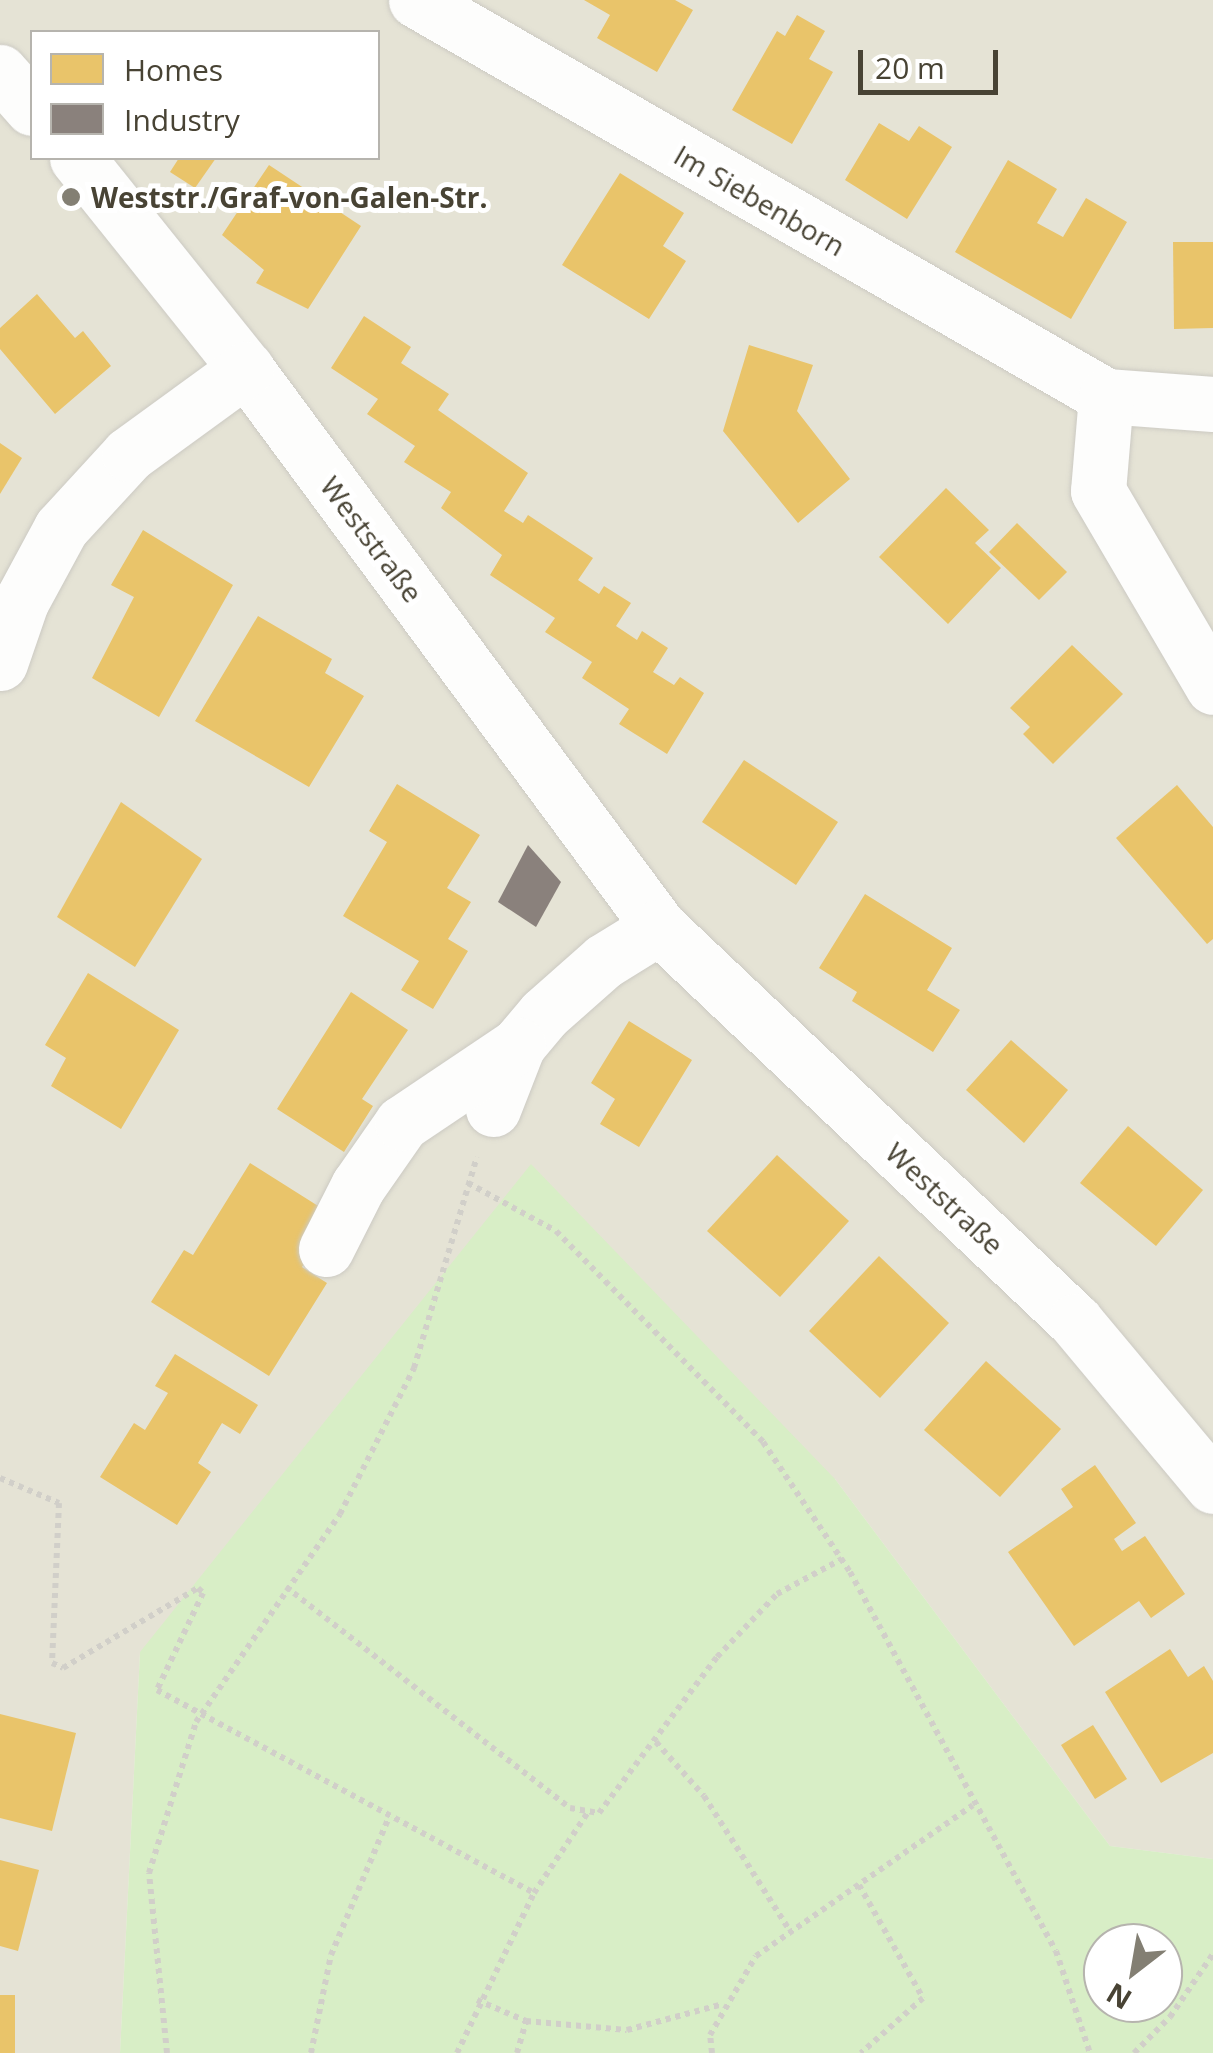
<!DOCTYPE html>
<html>
<head>
<meta charset="utf-8">
<style>
  body { margin:0 }
  #map { position:relative; width:1213px; height:2053px; overflow:hidden; background:#f0efe8; font-family:"Open Sans",sans-serif }
  div>[style] { position:absolute }
  [style*='--x'] { left:calc(var(--x)*1px); top:calc(var(--y)*1px); width:calc(var(--w)*1px); rotate:calc(var(--a)*1deg) }
  .residential>* { inset:0; background:#e5e3d5 }
  .green>* { inset:0; background:#d8eec6 }
  .homes>* { inset:0; background:#e9c46a }
  .industry>* { inset:0; background:#8a817c }
  .path>* { height:6px; margin-top:-3px; transform-origin:0; background:repeating-linear-gradient(90deg,#d1cfc9 0 5px,transparent 0 10px) }
  .roads { filter:drop-shadow(0 0 2px #cccac3) drop-shadow(0 0 2px #cccac3) }
  .minor>* { height:55px; margin:-27.5px; padding:0 27.5px; transform-origin:27.5px; border-radius:27.5px; background:#fdfdfc }
  .dots>* { width:28px; height:28px; translate:-50% -50%; box-sizing:border-box; border:5px solid #fff; border-radius:50% }
  span { translate:-50% -50%; white-space:nowrap; text-align:center; line-height:1.15; -webkit-text-stroke:10px #fff; paint-order:stroke }
  .poi-label { font-size:28px; color:#484334; font-weight:700 }
  .left { translate:0 -50%; text-align:left }
  .street-label { font-size:28px; color:#484334 }
  .legend { position:absolute; left:30px; top:30px; width:350px; height:130px; box-sizing:border-box; background:#fff; border:2px solid #b6b4ae; margin:0; padding:12px 18px; list-style:none; font-size:30px; color:#484334 }
  .legend li { display:flex; align-items:center; gap:20px; height:50px }
  .legend b { width:50px; border:2px solid #b6b4ae }
  .north { position:absolute; left:1083px; top:1923px; width:100px; height:100px; box-sizing:border-box; background:#fff; border:2px solid #b6b4ae; border-radius:50%; rotate:211deg; font-size:28px; font-weight:700; line-height:40px; text-align:center; color:#484334 }
  .north::after { content:''; display:block; margin:auto; width:35px; height:45px; background:#837f73; clip-path:polygon(50% 0,100% 100%,50% 72%,0 100%) }
  .scale { position:absolute; left:858px; top:50px; width:140px; height:45px; box-sizing:border-box; border:5px solid #484334; border-top:0; padding-left:12px; font-size:30px; line-height:35px; white-space:nowrap; color:#484334; -webkit-text-stroke:8px #fff; paint-order:stroke }
</style>
</head>
<body>
<div id="map">
  <div class="residential">
    <div style="clip-path:polygon(evenodd,0 0,1213px 0,1213px 1859px,1110px 1846px,835px 1479px,140px 1652px,120px 2053px,0 2053px,0 0,32px 32px,378px 32px,378px 158px,32px 158px,32px 32px)"></div>
  </div>
  <div class="green">
    <div style="clip-path:polygon(evenodd,531px 1164px,835px 1479px,1110px 1846px,1213px 1859px,1213px 2053px,120px 2053px,140px 1652px,531px 1164px,1103px 1943px,1163px 1943px,1163px 2003px,1103px 2003px,1103px 1943px)"></div>
  </div>
  <div class="homes">
    <div style="clip-path:polygon(584px 0,675px 0,693px 10px,657px 72px,597px 38px,610px 15px)"></div>
    <div style="clip-path:polygon(797px 15px,825px 31px,809px 59px,833px 72px,792px 144px,732px 110px,777px 31px,785px 36px)"></div>
    <div style="clip-path:polygon(879px 123px,909px 141px,919px 126px,952px 147px,907px 219px,845px 180px)"></div>
    <div style="clip-path:polygon(179px 158px,216px 158px,195px 188px,170px 172px)"></div>
    <div style="clip-path:polygon(1008px 160px,1057px 189px,1037px 223px,1063px 237px,1086px 198px,1127px 222px,1071px 319px,955px 252px)"></div>
    <div style="clip-path:polygon(269px 165px,361px 226px,308px 309px,256px 283px,264px 270px,222px 235px)"></div>
    <div style="clip-path:polygon(620px 173px,684px 213px,663px 246px,686px 261px,649px 319px,562px 265px)"></div>
    <div style="clip-path:polygon(1173px 242px,1213px 242px,1213px 328px,1174px 329px)"></div>
    <div style="clip-path:polygon(37px 294px,75px 338px,83px 331px,111px 366px,55px 414px,0 349px,0 328px)"></div>
    <div style="clip-path:polygon(364px 316px,411px 347px,401px 363px,449px 394px,438px 410px,528px 473px,504px 511px,523px 523px,528px 515px,593px 558px,578px 580px,599px 594px,604px 586px,631px 603px,616px 626px,637px 640px,642px 631px,668px 648px,653px 672px,674px 685px,680px 677px,704px 693px,667px 754px,619px 724px,629px 709px,582px 678px,592px 662px,545px 632px,555px 618px,490px 575px,502px 555px,441px 508px,451px 492px,404px 462px,415px 446px,367px 414px,378px 399px,331px 368px)"></div>
    <div style="clip-path:polygon(749px 345px,813px 365px,797px 411px,850px 479px,798px 523px,723px 431px)"></div>
    <div style="clip-path:polygon(0 443px,22px 458px,0 494px)"></div>
    <div style="clip-path:polygon(946px 488px,989px 530px,975px 543px,1001px 568px,948px 624px,879px 557px)"></div>
    <div style="clip-path:polygon(1017px 523px,1067px 572px,1039px 600px,989px 552px)"></div>
    <div style="clip-path:polygon(143px 530px,233px 585px,159px 717px,92px 678px,134px 597px,111px 585px)"></div>
    <div style="clip-path:polygon(258px 616px,332px 659px,325px 673px,364px 696px,309px 787px,195px 721px)"></div>
    <div style="clip-path:polygon(1072px 645px,1123px 694px,1053px 764px,1023px 734px,1030px 727px,1010px 708px)"></div>
    <div style="clip-path:polygon(744px 760px,838px 822px,796px 885px,702px 822px)"></div>
    <div style="clip-path:polygon(397px 784px,480px 835px,447px 888px,471px 902px,448px 939px,468px 951px,433px 1009px,401px 990px,419px 961px,343px 916px,387px 842px,369px 831px)"></div>
    <div style="clip-path:polygon(1177px 785px,1213px 827px,1213px 939px,1207px 944px,1116px 838px)"></div>
    <div style="clip-path:polygon(121px 802px,202px 859px,135px 967px,57px 917px)"></div>
    <div style="clip-path:polygon(865px 894px,952px 948px,927px 990px,960px 1010px,933px 1052px,852px 1001px,857px 992px,819px 968px)"></div>
    <div style="clip-path:polygon(88px 973px,179px 1030px,121px 1129px,51px 1086px,66px 1058px,45px 1045px)"></div>
    <div style="clip-path:polygon(351px 992px,408px 1030px,362px 1099px,373px 1106px,344px 1152px,277px 1109px)"></div>
    <div style="clip-path:polygon(629px 1021px,692px 1060px,639px 1147px,600px 1124px,615px 1099px,591px 1083px)"></div>
    <div style="clip-path:polygon(1011px 1040px,1068px 1090px,1024px 1143px,966px 1090px)"></div>
    <div style="clip-path:polygon(1128px 1126px,1203px 1190px,1156px 1246px,1080px 1183px)"></div>
    <div style="clip-path:polygon(777px 1155px,849px 1221px,780px 1297px,707px 1231px)"></div>
    <div style="clip-path:polygon(250px 1163px,334px 1216px,302px 1267px,327px 1283px,269px 1376px,151px 1302px,184px 1250px,193px 1255px)"></div>
    <div style="clip-path:polygon(879px 1256px,949px 1323px,880px 1398px,809px 1331px)"></div>
    <div style="clip-path:polygon(175px 1354px,258px 1405px,240px 1434px,222px 1423px,198px 1463px,211px 1472px,177px 1525px,100px 1477px,134px 1423px,145px 1430px,168px 1393px,155px 1386px)"></div>
    <div style="clip-path:polygon(986px 1361px,1061px 1429px,1000px 1497px,924px 1430px)"></div>
    <div style="clip-path:polygon(1095px 1465px,1136px 1523px,1114px 1539px,1122px 1551px,1145px 1536px,1185px 1594px,1151px 1618px,1139px 1601px,1074px 1646px,1008px 1552px,1073px 1507px,1061px 1489px)"></div>
    <div style="clip-path:polygon(1170px 1649px,1188px 1677px,1204px 1666px,1213px 1681px,1213px 1753px,1161px 1783px,1105px 1692px)"></div>
    <div style="clip-path:polygon(0 1714px,76px 1733px,52px 1831px,0 1818px)"></div>
    <div style="clip-path:polygon(1093px 1725px,1127px 1779px,1095px 1799px,1061px 1745px)"></div>
    <div style="clip-path:polygon(0 1860px,39px 1870px,18px 1951px,0 1946px)"></div>
    <div style="clip-path:polygon(0 1995px,15px 1995px,15px 2053px,0 2053px)"></div>
  </div>
  <div class="industry">
    <div style="clip-path:polygon(528px 845px,561px 882px,536px 927px,498px 902px)"></div>
  </div>
  <div class="path">
    <div style="--x:468;--y:1183;--w:100;--a:28.6"></div>
    <div style="--x:556;--y:1231;--w:296;--a:45.5"></div>
    <div style="--x:763;--y:1442;--w:156;--a:56.2"></div>
    <div style="--x:850;--y:1572;--w:431;--a:61.5"></div>
    <div style="--x:1056;--y:1951;--w:108;--a:71.6"></div>
    <div style="--x:0;--y:1478;--w:64;--a:23"></div>
    <div style="--x:59;--y:1503;--w:160;--a:92.5"></div>
    <div style="--x:52;--y:1663;--w:12;--a:24"></div>
    <div style="--x:63;--y:1668;--w:157;--a:-30.7"></div>
    <div style="--x:198;--y:1588;--w:7;--a:45"></div>
    <div style="--x:203;--y:1593;--w:107;--a:115.4"></div>
    <div style="--x:157;--y:1690;--w:428;--a:28.3"></div>
    <div style="--x:286;--y:1587;--w:360;--a:37.9"></div>
    <div style="--x:570;--y:1808;--w:29;--a:10"></div>
    <div style="--x:599;--y:1813;--w:196;--a:-52.9"></div>
    <div style="--x:717;--y:1657;--w:87;--a:-46.4"></div>
    <div style="--x:777;--y:1594;--w:74;--a:-28.3"></div>
    <div style="--x:656;--y:1742;--w:72;--a:48.4"></div>
    <div style="--x:704;--y:1796;--w:156;--a:57.5"></div>
    <div style="--x:859;--y:1885;--w:130;--a:60.5"></div>
    <div style="--x:923;--y:1998;--w:83;--a:138.4"></div>
    <div style="--x:477;--y:2000;--w:53;--a:23.2"></div>
    <div style="--x:526;--y:2021;--w:101;--a:5.1"></div>
    <div style="--x:627;--y:2030;--w:99;--a:-15.2"></div>
    <div style="--x:167;--y:2053;--w:181;--a:-95.7"></div>
    <div style="--x:149;--y:1873;--w:158;--a:-72.7"></div>
    <div style="--x:196;--y:1722;--w:253;--a:-55.3"></div>
    <div style="--x:340;--y:1514;--w:164;--a:-63.1"></div>
    <div style="--x:414;--y:1368;--w:220;--a:-73.4"></div>
    <div style="--x:311;--y:2053;--w:100;--a:-78.5"></div>
    <div style="--x:331;--y:1955;--w:150;--a:-67.2"></div>
    <div style="--x:457;--y:2053;--w:178;--a:-64.3"></div>
    <div style="--x:534;--y:1893;--w:97;--a:-56.3"></div>
    <div style="--x:517;--y:2053;--w:33;--a:-74"></div>
    <div style="--x:712;--y:2053;--w:18;--a:-96"></div>
    <div style="--x:710;--y:2035;--w:91;--a:-59.8"></div>
    <div style="--x:756;--y:1956;--w:264;--a:-34.8"></div>
    <div style="--x:1134;--y:2053;--w:51;--a:-45"></div>
    <div style="--x:1170;--y:2017;--w:76;--a:-55.7"></div>
  </div>
  <div class="roads">
    <div class="minor">
      <div style="--x:416;--y:0;--w:796;--a:29.85"></div>
      <div style="--x:1106;--y:396;--w:107;--a:4.3"></div>
      <div style="--x:0;--y:72;--w:48;--a:48.4"></div>
      <div style="--x:77;--y:158;--w:270;--a:51.3"></div>
      <div style="--x:246;--y:369;--w:694;--a:53.49"></div>
      <div style="--x:659;--y:927;--w:573;--a:43.44"></div>
      <div style="--x:1075;--y:1321;--w:215;--a:50.1"></div>
      <div style="--x:1106;--y:396;--w:95;--a:94.8"></div>
      <div style="--x:1098;--y:491;--w:227;--a:59.6"></div>
      <div style="--x:0;--y:663;--w:65;--a:-71"></div>
      <div style="--x:21;--y:602;--w:84;--a:-61.6"></div>
      <div style="--x:61;--y:528;--w:100;--a:-47.4"></div>
      <div style="--x:129;--y:454;--w:145;--a:-36"></div>
      <div style="--x:493;--y:1109;--w:69;--a:-68.7"></div>
      <div style="--x:518;--y:1045;--w:40;--a:-50"></div>
      <div style="--x:544;--y:1014;--w:80;--a:-41.5"></div>
      <div style="--x:604;--y:961;--w:65;--a:-31.7"></div>
      <div style="--x:326;--y:1249;--w:71;--a:-63.1"></div>
      <div style="--x:358;--y:1186;--w:77;--a:-55.1"></div>
      <div style="--x:402;--y:1123;--w:140;--a:-33.9"></div>
    </div>
  </div>
  <div class="dots">
    <div style="left:71px;top:197px;background:#837f73"></div>
  </div>
  <div class="poi-label">
    <span class="left" style="left:91px;top:197px">Weststr./Graf-von-Galen-Str.</span>
  </div>
  <div class="street-label">
    <span style="left:760px;top:200px;rotate:30deg">Im Siebenborn</span>
    <span style="left:372px;top:539px;rotate:53deg">Weststraße</span>
    <span style="left:945px;top:1198px;rotate:43deg">Weststraße</span>
  </div>
  <ul class="legend">
  <li><b style="height:28px;background:#e9c46a"></b>Homes</li>
  <li><b style="height:28px;background:#8a817c"></b>Industry</li>
  </ul>
  <div class="north">N</div>
  <div class="scale">20 m</div>
</div>
</body>
</html>
